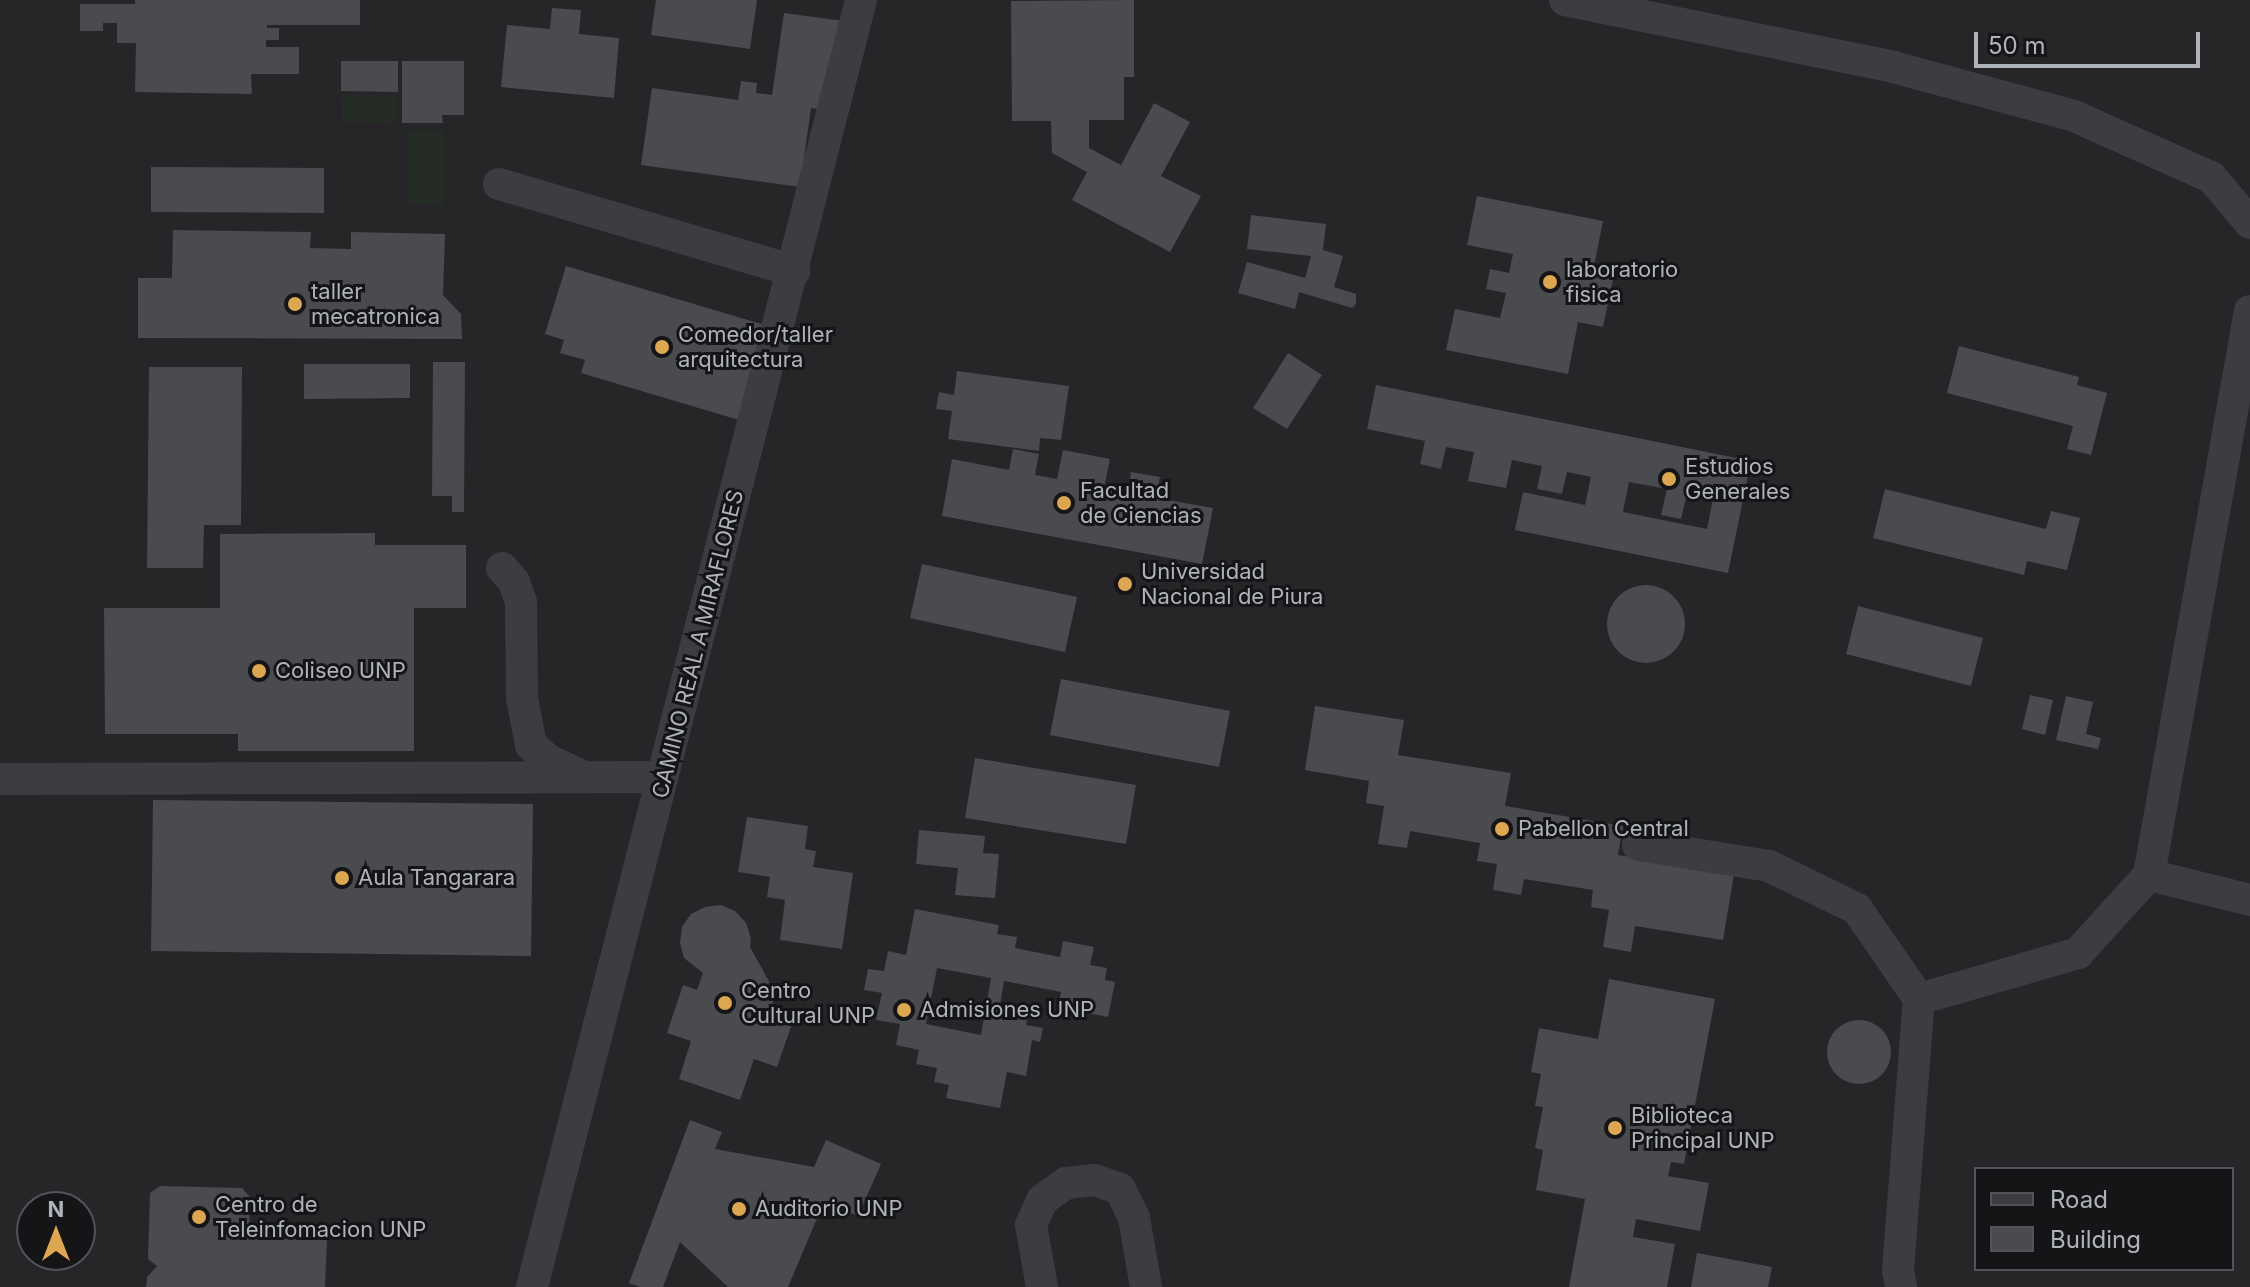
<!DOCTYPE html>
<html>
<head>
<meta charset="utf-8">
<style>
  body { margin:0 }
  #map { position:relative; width:2250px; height:1287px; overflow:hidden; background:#1a1a1c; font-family:Inter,sans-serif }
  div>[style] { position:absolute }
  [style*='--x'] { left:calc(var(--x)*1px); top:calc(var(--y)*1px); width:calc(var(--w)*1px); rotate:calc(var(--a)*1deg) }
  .built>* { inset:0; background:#262629 }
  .green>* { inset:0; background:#252c25 }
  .building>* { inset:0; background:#494b4e }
  .round { border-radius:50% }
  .minor>* { height:32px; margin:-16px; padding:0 16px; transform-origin:16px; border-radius:16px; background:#3c3d41 }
  .dots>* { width:22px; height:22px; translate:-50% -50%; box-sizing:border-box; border:4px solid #151517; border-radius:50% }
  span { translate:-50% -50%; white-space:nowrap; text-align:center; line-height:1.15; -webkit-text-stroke:6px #151517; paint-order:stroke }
  .poi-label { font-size:22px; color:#aeb2ba }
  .left { translate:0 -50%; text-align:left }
  .street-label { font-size:22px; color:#aeb2ba }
  .legend { position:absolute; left:1974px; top:1167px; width:260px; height:104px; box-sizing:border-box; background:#151517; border:2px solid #525458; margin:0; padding:10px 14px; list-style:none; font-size:24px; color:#aeb2ba }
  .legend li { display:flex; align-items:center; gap:16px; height:40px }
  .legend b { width:40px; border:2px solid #525458 }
  .north { position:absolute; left:16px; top:1191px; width:80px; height:80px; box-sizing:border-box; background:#151517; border:2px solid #525458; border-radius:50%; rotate:0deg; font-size:22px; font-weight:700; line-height:32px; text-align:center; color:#aeb2ba }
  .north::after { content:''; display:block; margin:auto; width:28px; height:36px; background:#dda751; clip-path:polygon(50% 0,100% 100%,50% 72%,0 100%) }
  .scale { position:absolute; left:1974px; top:32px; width:226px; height:36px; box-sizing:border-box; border:4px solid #aeb2ba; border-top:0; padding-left:10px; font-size:24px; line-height:28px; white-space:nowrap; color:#aeb2ba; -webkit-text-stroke:6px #151517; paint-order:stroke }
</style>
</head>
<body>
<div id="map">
  <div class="built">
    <div style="clip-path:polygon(evenodd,0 0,2250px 0,2250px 1287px,0 1287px,0 0,1976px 1169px,2232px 1169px,2232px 1269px,1976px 1269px,1976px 1169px,0 0,32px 1207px,80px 1207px,80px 1255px,32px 1255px,32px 1207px)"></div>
  </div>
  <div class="green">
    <div style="clip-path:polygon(341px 95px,395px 95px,396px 123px,342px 122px)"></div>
    <div style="clip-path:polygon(407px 130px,443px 130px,444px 206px,407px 205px)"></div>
  </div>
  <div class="building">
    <div style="clip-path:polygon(135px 0,360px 0,360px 25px,267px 25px,267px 28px,279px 28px,279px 40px,266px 40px,266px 47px,299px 47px,299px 74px,251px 74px,252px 94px,135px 92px,136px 43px,117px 43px,117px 23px,103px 23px,103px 31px,80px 31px,80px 4px,135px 4px)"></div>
    <div style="clip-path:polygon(656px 0,757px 0,750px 49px,651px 35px)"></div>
    <div style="clip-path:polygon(1134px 0,1134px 77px,1124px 77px,1124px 120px,1089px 120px,1089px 148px,1121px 165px,1154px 103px,1190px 122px,1161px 176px,1201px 196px,1170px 252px,1072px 200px,1087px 172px,1052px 153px,1051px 121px,1012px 121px,1011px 1px)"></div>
    <div style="clip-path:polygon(552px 8px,581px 10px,579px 34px,619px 38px,614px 98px,501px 87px,507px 25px,550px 29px)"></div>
    <div style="clip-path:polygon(784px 13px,844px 21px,832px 111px,811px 108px,800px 187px,641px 165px,652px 88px,738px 100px,741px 81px,757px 83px,756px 93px,772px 95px)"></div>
    <div style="clip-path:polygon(341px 61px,398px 61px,398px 92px,341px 91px)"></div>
    <div style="clip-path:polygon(402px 61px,464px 61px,464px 115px,442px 115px,443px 123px,402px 123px)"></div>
    <div style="clip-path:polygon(151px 167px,324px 168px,324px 213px,151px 212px)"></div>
    <div style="clip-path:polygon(1477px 196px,1603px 221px,1593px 271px,1614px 275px,1603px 327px,1578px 322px,1568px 374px,1446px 350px,1455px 309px,1500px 318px,1506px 293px,1486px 289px,1490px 269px,1509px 273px,1513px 254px,1467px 245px)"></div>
    <div style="clip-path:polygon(1251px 215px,1326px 224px,1323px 250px,1343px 256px,1334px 287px,1356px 294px,1356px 304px,1352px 308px,1299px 292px,1295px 309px,1238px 293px,1247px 262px,1305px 278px,1311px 256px,1247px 249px)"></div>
    <div style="clip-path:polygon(173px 230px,311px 232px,310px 248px,351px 249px,351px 232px,445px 234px,443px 295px,461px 314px,462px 339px,138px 338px,138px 278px,172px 278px)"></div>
    <div style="clip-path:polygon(566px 266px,768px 326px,739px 420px,581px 373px,585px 360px,560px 353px,564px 340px,545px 334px)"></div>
    <div style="clip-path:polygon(1959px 346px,2079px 377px,2077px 385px,2107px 393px,2091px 455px,2067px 449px,2073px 426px,1947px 393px)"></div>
    <div style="clip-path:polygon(1288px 353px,1322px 375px,1287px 429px,1253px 408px)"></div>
    <div style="clip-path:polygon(433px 362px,465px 362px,464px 512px,452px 512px,452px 496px,432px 496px)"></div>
    <div style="clip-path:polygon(304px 364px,410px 364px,410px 398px,304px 399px)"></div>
    <div style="clip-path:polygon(149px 367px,242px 367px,241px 525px,204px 525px,203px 568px,147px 568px)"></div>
    <div style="clip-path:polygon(957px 371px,1069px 386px,1061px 440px,1040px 438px,1039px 451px,948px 439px,952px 411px,936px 409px,939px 392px,954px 395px)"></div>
    <div style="clip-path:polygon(evenodd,1376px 385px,1751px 461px,1728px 573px,1515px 530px,1523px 492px,1585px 505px,1591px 477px,1567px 472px,1562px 494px,1537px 489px,1542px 466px,1512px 460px,1506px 488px,1468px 481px,1474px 452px,1446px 447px,1441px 469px,1420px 464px,1425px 441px,1367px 429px,1376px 385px,1629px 482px,1667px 489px,1661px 515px,1681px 519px,1687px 494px,1713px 499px,1707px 529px,1623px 512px,1629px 482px)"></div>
    <div style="clip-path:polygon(1013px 449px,1039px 454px,1035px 475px,1057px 479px,1063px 450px,1110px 459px,1104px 488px,1128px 492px,1131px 472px,1160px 477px,1156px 498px,1213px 508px,1202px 564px,942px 516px,952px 459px,1009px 470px)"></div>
    <div style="clip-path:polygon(1885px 489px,2046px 529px,2051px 511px,2080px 518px,2067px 570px,2027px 561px,2024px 575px,1873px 538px)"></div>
    <div style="clip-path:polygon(375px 533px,375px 545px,466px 545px,466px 608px,414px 608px,414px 751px,238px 751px,238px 734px,105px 734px,104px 608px,220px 608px,220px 534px)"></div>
    <div style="clip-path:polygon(922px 564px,1077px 597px,1065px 652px,910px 618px)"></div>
    <div class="round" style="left:1607px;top:585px;width:78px;height:78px"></div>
    <div style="clip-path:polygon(1858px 606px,1983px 638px,1971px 686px,1846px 654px)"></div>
    <div style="clip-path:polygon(1061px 679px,1230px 711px,1219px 767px,1050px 735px)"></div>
    <div style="clip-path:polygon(2030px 695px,2053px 700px,2045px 735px,2022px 729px)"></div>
    <div style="clip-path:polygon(2066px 696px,2093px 702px,2086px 734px,2101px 738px,2098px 749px,2056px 740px)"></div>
    <div style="clip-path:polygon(1315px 706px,1404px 720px,1398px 755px,1511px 773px,1505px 806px,1623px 826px,1618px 855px,1734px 874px,1723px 940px,1635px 926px,1631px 952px,1603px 947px,1609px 910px,1591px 907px,1593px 890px,1524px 879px,1521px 895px,1493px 890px,1497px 864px,1477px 861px,1480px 843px,1410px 831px,1407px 848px,1378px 844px,1384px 806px,1366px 803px,1369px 781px,1305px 770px)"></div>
    <div style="clip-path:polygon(975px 758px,1136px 785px,1126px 844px,965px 818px)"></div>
    <div style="clip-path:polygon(153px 800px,533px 804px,531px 956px,151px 951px)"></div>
    <div style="clip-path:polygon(747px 817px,808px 826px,805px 849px,816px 851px,813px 867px,853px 873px,842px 949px,780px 940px,785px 900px,767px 897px,770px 877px,738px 872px)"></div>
    <div style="clip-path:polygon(919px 830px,985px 836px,983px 853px,999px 854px,995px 898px,955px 895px,958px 868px,916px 864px)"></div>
    <div style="clip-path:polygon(721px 905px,735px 911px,746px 923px,751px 938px,750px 947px,776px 994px,769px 1013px,793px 1021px,777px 1067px,754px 1059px,740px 1100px,679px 1079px,691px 1041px,667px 1033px,683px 985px,697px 990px,703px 973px,684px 958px,680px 943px,682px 927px,691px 914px,705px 907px)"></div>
    <div style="clip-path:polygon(evenodd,915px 909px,999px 925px,997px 934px,1017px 937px,1015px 948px,1060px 957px,1063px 941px,1094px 947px,1090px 965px,1107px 968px,1105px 980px,1115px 982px,1108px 1017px,1058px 1007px,1061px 992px,1004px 981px,1000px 1005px,1028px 1013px,1026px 1025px,1043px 1028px,1040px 1042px,1032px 1040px,1026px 1076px,1007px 1072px,1000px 1108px,946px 1098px,949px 1085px,934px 1082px,937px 1068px,916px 1064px,919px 1050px,896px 1045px,900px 1024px,876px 1020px,882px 993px,864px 990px,868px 969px,884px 971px,888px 951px,906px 955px,915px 909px,937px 968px,991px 978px,981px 1035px,926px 1024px,937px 968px)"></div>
    <div style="clip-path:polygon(1609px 979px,1715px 999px,1684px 1164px,1671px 1162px,1668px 1176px,1709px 1183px,1700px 1231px,1636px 1219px,1633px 1237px,1675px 1244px,1667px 1287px,1569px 1287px,1585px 1199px,1536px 1190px,1543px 1150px,1535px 1148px,1543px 1107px,1535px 1106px,1541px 1074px,1531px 1072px,1539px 1028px,1598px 1039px)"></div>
    <div class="round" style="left:1827px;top:1020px;width:64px;height:64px"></div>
    <div style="clip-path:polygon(690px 1120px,722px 1132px,715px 1149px,814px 1167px,826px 1140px,881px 1164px,858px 1216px,824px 1202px,788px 1287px,728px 1287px,680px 1242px,663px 1287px,640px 1287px,629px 1283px)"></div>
    <div style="clip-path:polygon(160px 1186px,242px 1188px,250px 1197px,249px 1238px,327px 1240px,325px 1287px,146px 1287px,147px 1277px,157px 1266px,148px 1259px,150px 1193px)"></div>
    <div style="clip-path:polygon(1697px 1253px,1772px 1267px,1768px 1287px,1691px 1287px)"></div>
  </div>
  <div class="minor">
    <div style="--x:1565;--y:0;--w:335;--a:11.5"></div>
    <div style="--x:1893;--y:67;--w:188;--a:15.1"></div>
    <div style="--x:2074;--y:116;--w:150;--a:24"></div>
    <div style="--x:2211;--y:177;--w:60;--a:49.7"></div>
    <div style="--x:499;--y:184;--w:308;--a:16.4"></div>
    <div style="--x:502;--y:568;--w:18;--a:49"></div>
    <div style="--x:514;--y:582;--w:21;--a:71"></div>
    <div style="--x:521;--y:602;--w:96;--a:89.4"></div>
    <div style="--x:522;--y:698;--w:48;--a:79.2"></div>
    <div style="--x:531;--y:745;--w:23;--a:41"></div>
    <div style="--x:548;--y:760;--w:35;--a:25"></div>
    <div style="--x:0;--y:779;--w:663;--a:-0.17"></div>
    <div style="--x:1638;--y:845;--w:133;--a:9.1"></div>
    <div style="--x:1769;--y:866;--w:98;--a:26"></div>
    <div style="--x:1857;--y:909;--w:109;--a:55.4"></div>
    <div style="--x:1919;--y:999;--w:166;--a:-16.1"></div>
    <div style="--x:2078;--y:953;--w:105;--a:-47.7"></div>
    <div style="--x:2149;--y:875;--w:104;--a:13.9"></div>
    <div style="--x:2149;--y:875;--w:573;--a:-79.85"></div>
    <div style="--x:532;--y:1287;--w:1328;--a:-75.66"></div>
    <div style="--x:1042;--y:1287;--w:63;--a:-100.1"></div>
    <div style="--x:1031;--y:1225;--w:27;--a:-66"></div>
    <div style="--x:1042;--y:1200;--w:29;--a:-35"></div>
    <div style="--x:1066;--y:1183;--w:29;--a:-6"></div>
    <div style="--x:1095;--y:1180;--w:27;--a:20"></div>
    <div style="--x:1120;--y:1189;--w:32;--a:64"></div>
    <div style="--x:1134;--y:1218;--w:70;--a:80.1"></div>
    <div style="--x:1901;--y:1287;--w:17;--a:-100"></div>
    <div style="--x:1898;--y:1270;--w:272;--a:-85.6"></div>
  </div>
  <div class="dots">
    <div style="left:1550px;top:282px;background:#dda751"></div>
    <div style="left:295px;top:304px;background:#dda751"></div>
    <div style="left:662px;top:347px;background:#dda751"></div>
    <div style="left:1669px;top:479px;background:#dda751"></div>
    <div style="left:1064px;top:503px;background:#dda751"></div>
    <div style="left:1125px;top:584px;background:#dda751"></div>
    <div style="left:259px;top:671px;background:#dda751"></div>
    <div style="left:1502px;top:829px;background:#dda751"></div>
    <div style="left:342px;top:878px;background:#dda751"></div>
    <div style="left:725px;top:1003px;background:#dda751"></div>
    <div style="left:904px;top:1010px;background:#dda751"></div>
    <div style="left:1615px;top:1128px;background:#dda751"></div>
    <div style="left:739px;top:1209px;background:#dda751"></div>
    <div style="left:199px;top:1217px;background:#dda751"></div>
  </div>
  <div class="poi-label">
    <span class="left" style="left:1566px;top:282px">laboratorio<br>fisica</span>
    <span class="left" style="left:311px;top:304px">taller<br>mecatronica</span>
    <span class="left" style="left:678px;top:347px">Comedor/taller<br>arquitectura</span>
    <span class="left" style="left:1685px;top:479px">Estudios<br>Generales</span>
    <span class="left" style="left:1080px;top:503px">Facultad<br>de Ciencias</span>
    <span class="left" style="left:1141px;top:584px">Universidad<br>Nacional de Piura</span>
    <span class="left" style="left:275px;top:671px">Coliseo UNP</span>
    <span class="left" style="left:1518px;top:829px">Pabellon Central</span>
    <span class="left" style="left:358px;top:878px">Aula Tangarara</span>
    <span class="left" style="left:741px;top:1003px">Centro<br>Cultural UNP</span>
    <span class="left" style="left:920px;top:1010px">Admisiones UNP</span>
    <span class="left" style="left:1631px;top:1128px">Biblioteca<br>Principal UNP</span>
    <span class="left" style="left:215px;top:1217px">Centro de<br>Teleinfomacion UNP</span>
    <span class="left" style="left:755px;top:1209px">Auditorio UNP</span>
  </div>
  <div class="street-label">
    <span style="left:698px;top:644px;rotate:-76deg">CAMINO REAL A MIRAFLORES</span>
  </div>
  <ul class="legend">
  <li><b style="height:10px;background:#3c3d41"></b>Road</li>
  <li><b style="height:22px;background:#494b4e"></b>Building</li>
  </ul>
  <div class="north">N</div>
  <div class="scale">50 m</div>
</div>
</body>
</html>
